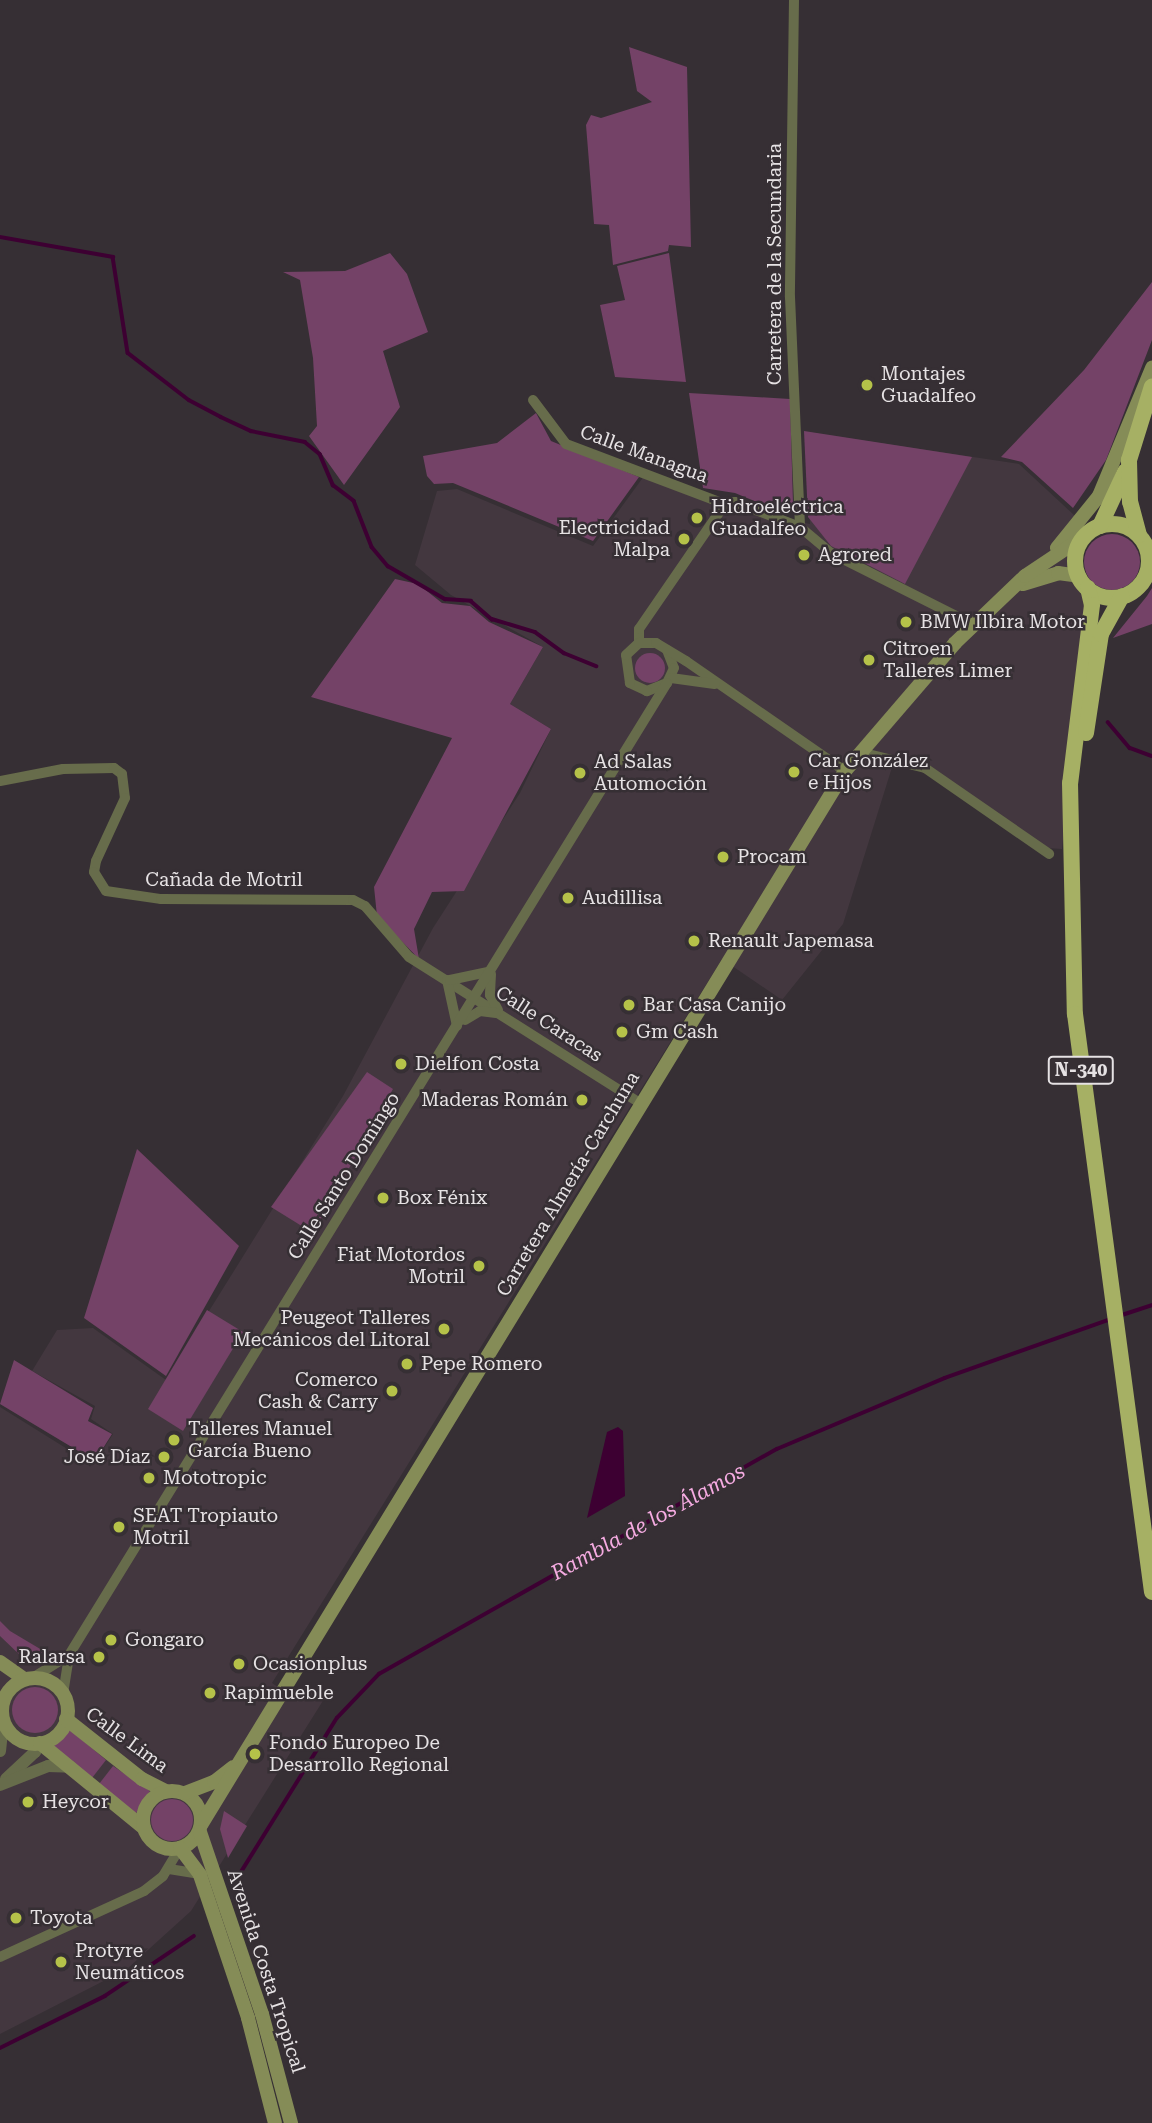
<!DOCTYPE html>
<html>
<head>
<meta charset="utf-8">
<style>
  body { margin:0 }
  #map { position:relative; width:1152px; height:2123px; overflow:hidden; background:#362f34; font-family:"Roboto Serif",serif }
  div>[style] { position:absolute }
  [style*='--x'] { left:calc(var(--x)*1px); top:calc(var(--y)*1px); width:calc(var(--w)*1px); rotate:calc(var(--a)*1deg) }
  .built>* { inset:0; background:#43373f }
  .green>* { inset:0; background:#744267 }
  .round { border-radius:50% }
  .water>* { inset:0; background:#3d0032 }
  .stream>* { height:3.5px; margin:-1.75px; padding:0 1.75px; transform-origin:1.75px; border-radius:1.75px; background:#3d0032 }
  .minor>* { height:10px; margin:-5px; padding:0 5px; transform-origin:5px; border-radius:5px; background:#676c4b }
  .tertiary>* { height:12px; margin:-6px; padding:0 6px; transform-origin:6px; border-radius:6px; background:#676c4b }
  .secondary>* { height:14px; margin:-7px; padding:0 7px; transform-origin:7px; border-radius:7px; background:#858c57 }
  .secondary>.ring { margin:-7px; padding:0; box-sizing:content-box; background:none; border:14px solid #858c57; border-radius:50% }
  .trunk>* { height:16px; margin:-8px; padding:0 8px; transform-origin:8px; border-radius:8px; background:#a6b064 }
  .trunk>.ring { margin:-8px; padding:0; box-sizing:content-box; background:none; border:16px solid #a6b064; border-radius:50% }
  .dots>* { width:19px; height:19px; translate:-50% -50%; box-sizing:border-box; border:4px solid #362f34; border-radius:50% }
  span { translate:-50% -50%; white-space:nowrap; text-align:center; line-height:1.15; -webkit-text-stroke:5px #362f34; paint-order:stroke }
  .shield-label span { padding:2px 5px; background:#362f34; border:2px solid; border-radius:5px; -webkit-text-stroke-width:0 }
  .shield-label { font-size:18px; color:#e6e2e4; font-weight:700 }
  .street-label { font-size:19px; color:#e6e2e4 }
  .poi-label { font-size:19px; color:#e6e2e4 }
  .left { translate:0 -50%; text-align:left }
  .right { translate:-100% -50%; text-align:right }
  .water-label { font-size:21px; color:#f5abe1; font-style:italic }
</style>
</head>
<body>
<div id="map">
  <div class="built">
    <div style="clip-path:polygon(807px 432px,1019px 464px,1074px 515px,1089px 604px,1062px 849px,1031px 847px,926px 772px,894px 761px,843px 924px,782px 1000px,722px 959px,272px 1683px,291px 1696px,331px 1688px,191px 1911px,127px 1969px,0 2034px,0 1407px,93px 1465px,113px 1434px,91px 1419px,95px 1406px,32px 1371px,57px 1330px,93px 1328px,166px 1380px,343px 1096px,433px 928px,520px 793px,551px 729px,510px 704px,543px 647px,451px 595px,415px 565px,437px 491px,457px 489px,593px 546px,647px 472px,712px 503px,810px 524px)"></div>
  </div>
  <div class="green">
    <div style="clip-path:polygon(629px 47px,687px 67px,691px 247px,669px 245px,668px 251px,613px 265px,609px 225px,594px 224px,586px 125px,591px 115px,601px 118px,652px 102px,637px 91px)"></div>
    <div style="clip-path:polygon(390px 253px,407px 274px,428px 332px,383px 351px,400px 407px,344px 485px,309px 436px,317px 426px,313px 358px,300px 280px,283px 272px,345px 271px)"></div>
    <div style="clip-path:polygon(669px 253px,686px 382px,615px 377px,600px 305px,625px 300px,617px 266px)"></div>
    <div style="clip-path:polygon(1152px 282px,1152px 340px,1106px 460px,1073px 508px,1022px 462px,1001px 457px,1084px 370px)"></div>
    <div style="clip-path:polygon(689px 393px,790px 399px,793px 503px,783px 513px,735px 493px,703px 488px)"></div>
    <div style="clip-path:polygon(536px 413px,551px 441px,639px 477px,593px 541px,453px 483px,434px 484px,427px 476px,423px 456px,497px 443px)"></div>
    <div style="clip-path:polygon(804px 431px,972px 457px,905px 584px,831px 546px,808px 517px)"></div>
    <div class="round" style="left:1084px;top:534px;width:56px;height:56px"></div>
    <div style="clip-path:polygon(395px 579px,418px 584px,442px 603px,470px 606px,489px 622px,543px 647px,510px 704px,551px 729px,464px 891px,432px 892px,414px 929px,419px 959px,377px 916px,374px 887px,452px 738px,311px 697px)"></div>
    <div style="clip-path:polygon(1152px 588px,1152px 624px,1113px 638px,1147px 596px)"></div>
    <div class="round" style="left:635px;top:653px;width:30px;height:30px"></div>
    <div style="clip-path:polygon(367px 1072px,393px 1089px,313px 1233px,271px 1207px)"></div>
    <div style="clip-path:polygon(137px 1149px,239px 1246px,166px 1376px,84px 1318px)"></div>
    <div style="clip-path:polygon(207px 1310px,243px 1332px,183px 1431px,148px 1409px)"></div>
    <div style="clip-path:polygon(14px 1360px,93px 1408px,88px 1421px,112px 1434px,95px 1461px,0 1404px)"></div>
    <div style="clip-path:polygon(0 1621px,10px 1631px,52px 1656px,35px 1662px,23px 1658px,0 1636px)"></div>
    <div class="round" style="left:12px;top:1687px;width:46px;height:46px"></div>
    <div style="clip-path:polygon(70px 1730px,106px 1760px,92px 1778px,53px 1747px)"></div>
    <div style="clip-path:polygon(113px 1766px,150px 1791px,135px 1815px,99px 1784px)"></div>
    <div class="round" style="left:151px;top:1799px;width:42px;height:42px"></div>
    <div style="clip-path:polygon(224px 1811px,247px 1826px,228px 1858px,220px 1829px)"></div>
  </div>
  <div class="water">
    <div style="clip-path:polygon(618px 1427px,623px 1431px,625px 1496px,587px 1518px,607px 1432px)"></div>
  </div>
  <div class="stream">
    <div style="--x:0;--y:237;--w:115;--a:10"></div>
    <div style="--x:113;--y:257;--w:97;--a:81.1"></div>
    <div style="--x:128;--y:353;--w:77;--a:37.6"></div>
    <div style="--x:189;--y:400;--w:36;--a:28"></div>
    <div style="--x:221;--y:417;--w:33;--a:25"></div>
    <div style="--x:251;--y:431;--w:55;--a:11.5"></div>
    <div style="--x:305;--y:442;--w:19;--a:39"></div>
    <div style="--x:320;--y:454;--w:34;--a:67"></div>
    <div style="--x:333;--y:485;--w:26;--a:37"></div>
    <div style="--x:354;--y:501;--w:49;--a:68.6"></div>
    <div style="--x:372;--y:547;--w:25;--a:50"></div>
    <div style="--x:388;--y:566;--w:66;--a:30.1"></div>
    <div style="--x:445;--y:599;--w:26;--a:4"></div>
    <div style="--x:471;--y:601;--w:28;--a:41"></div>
    <div style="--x:492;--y:619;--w:45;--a:16.8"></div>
    <div style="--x:535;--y:632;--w:36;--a:36"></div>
    <div style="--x:564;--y:653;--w:35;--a:22"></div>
    <div style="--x:1108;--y:722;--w:34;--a:50"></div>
    <div style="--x:1130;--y:748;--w:23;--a:20"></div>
    <div style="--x:1119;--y:1316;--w:35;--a:-18"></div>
    <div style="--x:241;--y:1872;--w:181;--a:-58.1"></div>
    <div style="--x:337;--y:1718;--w:61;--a:-46.3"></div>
    <div style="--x:379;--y:1674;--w:457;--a:-29.5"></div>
    <div style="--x:777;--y:1449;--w:182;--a:-22.9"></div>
    <div style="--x:945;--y:1378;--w:176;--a:-19.6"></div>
    <div style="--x:0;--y:2048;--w:117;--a:-26.3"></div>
    <div style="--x:105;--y:1996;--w:107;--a:-34"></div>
  </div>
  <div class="minor">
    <div style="--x:794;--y:0;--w:297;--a:90.8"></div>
    <div style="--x:790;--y:297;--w:230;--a:87.5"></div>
    <div style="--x:533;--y:400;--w:55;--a:53.1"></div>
    <div style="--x:566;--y:444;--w:170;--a:20.7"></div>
    <div style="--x:725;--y:504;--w:10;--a:-11"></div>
    <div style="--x:735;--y:502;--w:70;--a:21"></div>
    <div style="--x:800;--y:527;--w:40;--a:40"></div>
    <div style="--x:831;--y:553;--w:160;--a:26.7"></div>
    <div style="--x:639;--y:643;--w:14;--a:-90"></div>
    <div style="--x:639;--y:629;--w:152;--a:-55.5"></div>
    <div style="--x:667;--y:650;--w:19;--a:69"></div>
    <div style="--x:674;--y:668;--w:17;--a:115"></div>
    <div style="--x:667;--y:683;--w:22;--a:158"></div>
    <div style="--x:647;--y:691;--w:19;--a:-155"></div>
    <div style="--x:630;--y:683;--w:28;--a:-98"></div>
    <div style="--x:626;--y:655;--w:18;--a:-43"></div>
    <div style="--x:639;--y:643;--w:17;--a:0"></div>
    <div style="--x:656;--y:643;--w:35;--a:31"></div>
    <div style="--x:686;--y:661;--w:193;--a:34.7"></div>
    <div style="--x:671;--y:678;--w:44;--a:7.8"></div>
    <div style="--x:860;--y:752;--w:67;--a:13.8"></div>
    <div style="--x:925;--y:768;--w:151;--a:34.7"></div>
    <div style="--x:0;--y:781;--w:64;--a:-10.8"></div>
    <div style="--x:63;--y:769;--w:51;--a:-1.1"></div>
    <div style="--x:114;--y:768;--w:10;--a:37"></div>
    <div style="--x:122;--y:774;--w:24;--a:83"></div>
    <div style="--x:125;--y:798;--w:69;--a:114.7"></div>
    <div style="--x:96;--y:861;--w:11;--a:100"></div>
    <div style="--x:94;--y:872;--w:22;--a:58"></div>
    <div style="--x:106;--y:891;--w:56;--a:8.3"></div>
    <div style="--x:161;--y:899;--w:192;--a:0.3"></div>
    <div style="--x:353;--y:900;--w:13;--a:27"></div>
    <div style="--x:365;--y:906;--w:67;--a:49.2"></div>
    <div style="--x:409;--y:957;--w:273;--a:32.3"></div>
    <div style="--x:491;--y:974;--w:21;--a:93"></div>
    <div style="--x:490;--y:995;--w:17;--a:62"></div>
    <div style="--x:447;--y:980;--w:47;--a:77.7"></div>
    <div style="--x:450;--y:980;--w:40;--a:-12"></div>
    <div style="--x:465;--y:1020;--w:17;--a:-31"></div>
    <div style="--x:480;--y:1011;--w:16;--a:7"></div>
    <div style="--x:34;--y:1677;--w:41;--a:-32.2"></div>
    <div style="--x:63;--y:1694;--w:39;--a:-81"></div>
    <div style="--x:69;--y:1655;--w:1141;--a:-58.4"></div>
    <div style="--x:169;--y:1869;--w:30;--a:9"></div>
    <div style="--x:0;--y:1957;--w:158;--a:-24.6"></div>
    <div style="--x:144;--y:1891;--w:24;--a:-38"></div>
    <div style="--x:163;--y:1876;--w:33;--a:-59"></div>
  </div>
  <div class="tertiary">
    <div style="--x:0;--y:1751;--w:31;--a:-84"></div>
    <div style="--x:6;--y:1779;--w:40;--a:-43"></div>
    <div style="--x:35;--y:1752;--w:8;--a:-90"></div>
    <div style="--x:0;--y:1785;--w:52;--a:-21.6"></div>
    <div style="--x:48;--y:1766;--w:23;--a:2"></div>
  </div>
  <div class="secondary">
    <div style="--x:1057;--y:548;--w:67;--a:-51.1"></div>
    <div style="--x:1099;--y:496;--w:139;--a:-67.5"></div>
    <div style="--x:1023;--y:584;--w:37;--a:-17"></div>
    <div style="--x:1058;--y:573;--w:21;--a:8"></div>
    <div style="--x:0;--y:1662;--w:29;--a:35"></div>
    <div class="ring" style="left:2px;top:1678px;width:52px;height:52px"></div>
    <div style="--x:66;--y:1719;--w:97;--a:38.3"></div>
    <div style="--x:142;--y:1779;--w:27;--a:27"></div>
    <div style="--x:40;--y:1743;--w:134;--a:39.3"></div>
    <div class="ring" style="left:143px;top:1791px;width:44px;height:44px"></div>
    <div style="--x:185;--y:1793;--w:31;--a:-21"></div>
    <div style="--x:214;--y:1782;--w:24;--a:-38"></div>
    <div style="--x:201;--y:1825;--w:1235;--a:-58.57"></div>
    <div style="--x:845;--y:771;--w:169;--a:-49.3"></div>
    <div style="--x:955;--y:643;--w:97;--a:-43.7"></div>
    <div style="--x:1025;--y:576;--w:72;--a:-33.7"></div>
    <div style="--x:200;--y:1832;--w:192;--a:71.2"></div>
    <div style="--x:262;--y:2014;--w:113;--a:75.1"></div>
    <div style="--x:180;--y:1848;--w:34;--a:53"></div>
    <div style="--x:200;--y:1875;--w:151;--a:71.4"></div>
    <div style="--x:248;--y:2018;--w:108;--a:75.6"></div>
  </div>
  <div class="trunk">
    <div class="ring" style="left:1075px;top:524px;width:58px;height:58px"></div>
    <div style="--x:1100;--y:526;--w:60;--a:-65.2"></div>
    <div style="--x:1139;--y:535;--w:34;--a:-105"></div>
    <div style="--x:1130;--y:502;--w:42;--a:-91.4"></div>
    <div style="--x:1129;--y:460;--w:77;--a:-72.7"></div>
    <div style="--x:1088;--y:588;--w:17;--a:77"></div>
    <div style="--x:1092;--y:605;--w:179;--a:97"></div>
    <div style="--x:1070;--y:783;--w:231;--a:88.8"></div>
    <div style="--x:1075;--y:1014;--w:583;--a:82.41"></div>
    <div style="--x:1086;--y:733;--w:100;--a:-81.4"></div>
    <div style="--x:1101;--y:634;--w:43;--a:-61.1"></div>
  </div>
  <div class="dots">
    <div style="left:867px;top:385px;background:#b5c249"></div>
    <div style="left:697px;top:518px;background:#b5c249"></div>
    <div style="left:684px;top:539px;background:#b5c249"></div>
    <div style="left:804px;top:555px;background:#b5c249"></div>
    <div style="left:906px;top:622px;background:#b5c249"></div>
    <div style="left:869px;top:660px;background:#b5c249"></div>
    <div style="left:794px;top:772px;background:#b5c249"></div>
    <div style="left:580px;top:773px;background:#b5c249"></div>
    <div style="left:723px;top:857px;background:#b5c249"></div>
    <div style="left:568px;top:898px;background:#b5c249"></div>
    <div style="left:694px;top:941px;background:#b5c249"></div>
    <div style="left:629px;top:1005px;background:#b5c249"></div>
    <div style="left:622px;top:1032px;background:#b5c249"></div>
    <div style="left:401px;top:1064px;background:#b5c249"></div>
    <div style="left:582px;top:1100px;background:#b5c249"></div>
    <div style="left:383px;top:1198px;background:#b5c249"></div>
    <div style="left:479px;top:1266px;background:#b5c249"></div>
    <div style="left:444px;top:1329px;background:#b5c249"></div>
    <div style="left:407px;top:1364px;background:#b5c249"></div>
    <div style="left:392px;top:1391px;background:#b5c249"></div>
    <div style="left:174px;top:1440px;background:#b5c249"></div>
    <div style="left:164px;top:1457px;background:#b5c249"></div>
    <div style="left:149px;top:1478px;background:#b5c249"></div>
    <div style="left:119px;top:1527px;background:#b5c249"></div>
    <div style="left:111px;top:1640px;background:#b5c249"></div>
    <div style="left:99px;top:1657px;background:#b5c249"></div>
    <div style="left:239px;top:1664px;background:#b5c249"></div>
    <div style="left:210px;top:1693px;background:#b5c249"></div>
    <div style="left:255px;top:1754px;background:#b5c249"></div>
    <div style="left:28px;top:1802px;background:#b5c249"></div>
    <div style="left:16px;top:1918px;background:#b5c249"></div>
    <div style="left:61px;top:1962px;background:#b5c249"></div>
  </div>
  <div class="shield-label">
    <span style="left:1081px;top:1070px">N-340</span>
  </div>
  <div class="street-label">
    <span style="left:775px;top:264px;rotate:-90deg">Carretera de la Secundaria</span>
    <span style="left:644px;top:454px;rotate:20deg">Calle Managua</span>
    <span style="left:224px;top:880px">Cañada de Motril</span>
    <span style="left:549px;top:1024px;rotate:33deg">Calle Caracas</span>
    <span style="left:344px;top:1176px;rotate:-58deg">Calle Santo Domingo</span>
    <span style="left:568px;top:1184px;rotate:-59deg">Carretera Almería-Carchuna</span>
    <span style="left:127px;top:1740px;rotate:36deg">Calle Lima</span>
    <span style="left:266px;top:1971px;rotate:72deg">Avenida Costa Tropical</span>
  </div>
  <div class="poi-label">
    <span class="left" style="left:881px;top:385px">Montajes<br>Guadalfeo</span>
    <span class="left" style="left:711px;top:518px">Hidroeléctrica<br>Guadalfeo</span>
    <span class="right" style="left:670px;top:539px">Electricidad<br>Malpa</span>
    <span class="left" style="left:818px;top:555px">Agrored</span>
    <span class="left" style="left:920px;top:622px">BMW Ilbira Motor</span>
    <span class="left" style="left:883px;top:660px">Citroen<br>Talleres Limer</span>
    <span class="left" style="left:808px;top:772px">Car González<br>e Hijos</span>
    <span class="left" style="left:594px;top:773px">Ad Salas<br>Automoción</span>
    <span class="left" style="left:737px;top:857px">Procam</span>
    <span class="left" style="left:582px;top:898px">Audillisa</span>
    <span class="left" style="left:708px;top:941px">Renault Japemasa</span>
    <span class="left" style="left:643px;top:1005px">Bar Casa Canijo</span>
    <span class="left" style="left:636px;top:1032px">Gm Cash</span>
    <span class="left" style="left:415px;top:1064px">Dielfon Costa</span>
    <span class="right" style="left:568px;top:1100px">Maderas Román</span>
    <span class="left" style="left:397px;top:1198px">Box Fénix</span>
    <span class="right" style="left:465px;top:1266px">Fiat Motordos<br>Motril</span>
    <span class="right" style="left:430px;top:1329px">Peugeot Talleres<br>Mecánicos del Litoral</span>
    <span class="left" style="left:421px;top:1364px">Pepe Romero</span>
    <span class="right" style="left:378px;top:1391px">Comerco<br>Cash &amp; Carry</span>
    <span class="left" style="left:188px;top:1440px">Talleres Manuel<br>García Bueno</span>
    <span class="right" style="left:150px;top:1457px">José Díaz</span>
    <span class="left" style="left:163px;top:1478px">Mototropic</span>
    <span class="left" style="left:133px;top:1527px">SEAT Tropiauto<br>Motril</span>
    <span class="left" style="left:125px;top:1640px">Gongaro</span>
    <span class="right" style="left:85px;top:1657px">Ralarsa</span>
    <span class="left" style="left:253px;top:1664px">Ocasionplus</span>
    <span class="left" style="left:224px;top:1693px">Rapimueble</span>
    <span class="left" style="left:269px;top:1754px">Fondo Europeo De<br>Desarrollo Regional</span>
    <span class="left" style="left:42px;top:1802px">Heycor</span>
    <span class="left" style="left:30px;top:1918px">Toyota</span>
    <span class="left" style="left:75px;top:1962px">Protyre<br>Neumáticos</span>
  </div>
  <div class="water-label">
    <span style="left:648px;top:1522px;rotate:-29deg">Rambla de los Álamos</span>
  </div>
</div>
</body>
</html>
